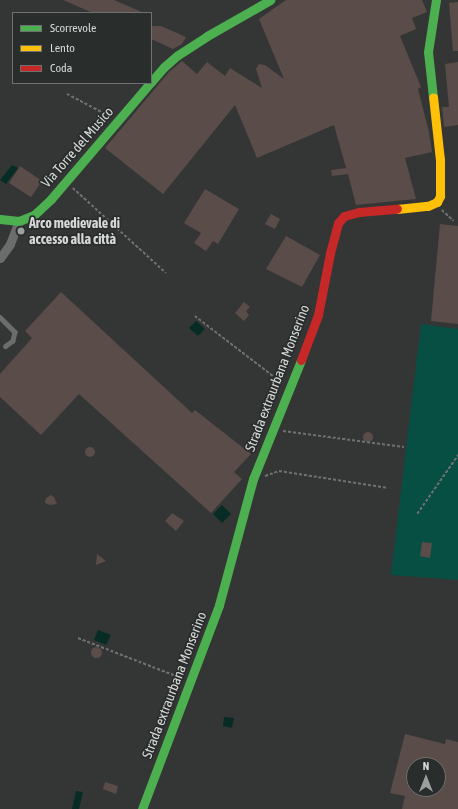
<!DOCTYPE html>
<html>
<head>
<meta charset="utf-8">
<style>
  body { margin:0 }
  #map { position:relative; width:458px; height:809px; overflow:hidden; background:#343635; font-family:"Asap Condensed",sans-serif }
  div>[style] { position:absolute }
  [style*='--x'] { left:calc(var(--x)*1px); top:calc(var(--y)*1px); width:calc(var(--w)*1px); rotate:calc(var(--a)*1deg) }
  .green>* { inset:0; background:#074f43 }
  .water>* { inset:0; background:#062c25 }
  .building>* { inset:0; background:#5a4c48 }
  .round { border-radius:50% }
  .path>* { height:1.5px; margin-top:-0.75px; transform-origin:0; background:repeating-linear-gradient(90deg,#6f7070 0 3px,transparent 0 5px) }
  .lane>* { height:4.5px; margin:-2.25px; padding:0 2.25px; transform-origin:2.25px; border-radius:2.25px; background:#6b6c6c }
  .street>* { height:9px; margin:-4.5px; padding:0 4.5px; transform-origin:4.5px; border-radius:4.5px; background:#6b6c6c }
  .fast>* { height:9px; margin:-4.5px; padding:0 4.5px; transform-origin:4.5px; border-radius:4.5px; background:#4caf50 }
  .slow>* { height:9px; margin:-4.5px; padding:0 4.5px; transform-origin:4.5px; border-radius:4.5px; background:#ffc107 }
  .jam>* { height:9px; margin:-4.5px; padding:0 4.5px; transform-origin:4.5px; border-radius:4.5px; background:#c62828 }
  .dots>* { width:11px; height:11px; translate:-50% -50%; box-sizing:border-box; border:2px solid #292d2c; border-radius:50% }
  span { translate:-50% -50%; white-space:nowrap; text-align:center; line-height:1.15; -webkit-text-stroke:3.5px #292d2c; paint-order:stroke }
  .street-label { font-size:14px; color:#d5d8d7 }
  .poi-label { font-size:14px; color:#d5d8d7; font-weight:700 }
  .left { translate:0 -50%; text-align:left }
  .legend { position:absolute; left:12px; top:12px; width:140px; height:72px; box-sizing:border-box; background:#292d2c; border:1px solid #6e7170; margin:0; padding:5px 7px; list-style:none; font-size:12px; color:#d5d8d7 }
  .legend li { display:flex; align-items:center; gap:8px; height:20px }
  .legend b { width:20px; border:1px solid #6e7170 }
  .north { position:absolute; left:406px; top:757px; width:40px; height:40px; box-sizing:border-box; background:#292d2c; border:1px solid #6e7170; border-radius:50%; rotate:0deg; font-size:11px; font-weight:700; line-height:16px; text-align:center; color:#d5d8d7 }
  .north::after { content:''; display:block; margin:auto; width:14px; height:18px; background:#9d9f9e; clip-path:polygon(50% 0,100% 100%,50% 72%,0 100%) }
</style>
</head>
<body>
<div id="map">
  <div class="green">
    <div style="clip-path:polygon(421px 324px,458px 329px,458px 580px,391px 575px)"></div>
  </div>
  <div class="water">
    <div style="clip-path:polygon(12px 165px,18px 168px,6px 184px,0 180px)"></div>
    <div style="clip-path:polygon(196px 321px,205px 329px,198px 336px,189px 328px)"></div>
    <div style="clip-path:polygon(222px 505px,231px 514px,222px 523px,213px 514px)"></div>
    <div style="clip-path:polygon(98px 630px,111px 635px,106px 645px,94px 640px)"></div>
    <div style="clip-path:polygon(224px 717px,234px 718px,232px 728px,223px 726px)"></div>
    <div style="clip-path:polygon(76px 791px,83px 792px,79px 809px,72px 809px)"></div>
  </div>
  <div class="building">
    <div style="clip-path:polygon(63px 0,114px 0,144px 13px,93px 13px)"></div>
    <div style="clip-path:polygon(286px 0,422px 0,427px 12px,412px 18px,416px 29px,400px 36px,421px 87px,418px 89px,429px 132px,432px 152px,405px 158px,416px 199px,356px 205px,348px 174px,332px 176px,331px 170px,346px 168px,334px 125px,257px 158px,235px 105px,163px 194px,105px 148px,169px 72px,182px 61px,197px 74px,207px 62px,225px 76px,230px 68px,262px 88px,256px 69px,259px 64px,265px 65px,284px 79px,259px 19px)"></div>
    <div style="clip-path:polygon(458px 2px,458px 51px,453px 51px,449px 3px)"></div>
    <div style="clip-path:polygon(151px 26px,161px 26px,186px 37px,182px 44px,173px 49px,151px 39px)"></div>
    <div style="clip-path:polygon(458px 62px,458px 125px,444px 127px,442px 107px,449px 107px,445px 64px)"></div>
    <div style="clip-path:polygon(20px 166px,42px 181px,31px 197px,9px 183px)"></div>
    <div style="clip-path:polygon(205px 189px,239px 209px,218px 244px,213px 241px,206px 251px,194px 243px,201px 233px,184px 223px)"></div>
    <div style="clip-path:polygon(271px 214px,280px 219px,275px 229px,265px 224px)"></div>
    <div style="clip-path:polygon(440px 224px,458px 226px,458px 324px,431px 321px)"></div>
    <div style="clip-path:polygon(286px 236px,320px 255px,302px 287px,266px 269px)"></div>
    <div style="clip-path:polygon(61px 292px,192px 413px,195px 410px,251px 454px,234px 472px,242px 479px,211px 513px,79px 394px,41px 435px,0 397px,0 374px,32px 338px,25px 331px)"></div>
    <div style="clip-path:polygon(244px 302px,250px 307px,246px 311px,249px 315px,244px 321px,235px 313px)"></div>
    <div class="round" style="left:363px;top:432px;width:10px;height:10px"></div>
    <div class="round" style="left:85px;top:447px;width:10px;height:10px"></div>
    <div style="clip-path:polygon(51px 495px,54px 497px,57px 504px,50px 505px,45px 503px,46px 498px)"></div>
    <div style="clip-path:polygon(172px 513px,184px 521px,176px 531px,165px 521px)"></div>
    <div style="clip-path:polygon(422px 542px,432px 543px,430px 558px,420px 556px)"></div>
    <div style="clip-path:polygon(97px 554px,106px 561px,96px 565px)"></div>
    <div class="round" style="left:90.5px;top:646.5px;width:11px;height:11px"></div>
    <div style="clip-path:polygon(evenodd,405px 734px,445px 744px,446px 739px,458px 742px,458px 809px,402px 809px,405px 796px,390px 793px,405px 734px,414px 765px,438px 765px,438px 789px,414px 789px,414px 765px)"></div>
    <div style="clip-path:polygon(105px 782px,118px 786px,116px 794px,103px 789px)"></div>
  </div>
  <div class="path">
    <div style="--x:67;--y:94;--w:47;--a:27.6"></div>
    <div style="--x:73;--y:188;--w:126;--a:42.4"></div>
    <div style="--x:442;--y:210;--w:16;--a:43"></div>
    <div style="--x:195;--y:316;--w:110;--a:37.6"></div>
    <div style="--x:283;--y:431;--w:122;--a:7.5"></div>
    <div style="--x:265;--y:476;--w:15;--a:-20"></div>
    <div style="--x:279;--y:471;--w:109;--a:8.9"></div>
    <div style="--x:417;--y:514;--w:72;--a:-55.2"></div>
    <div style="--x:78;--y:638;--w:110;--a:21.2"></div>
  </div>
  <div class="lane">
    <div style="--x:0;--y:317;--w:21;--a:45"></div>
    <div style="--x:15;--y:332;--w:9;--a:103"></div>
    <div style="--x:13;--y:341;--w:9;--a:144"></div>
  </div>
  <div class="street">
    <div style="--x:0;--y:258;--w:17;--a:-54"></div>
    <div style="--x:10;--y:244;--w:25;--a:-69"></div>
  </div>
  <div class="fast">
    <div style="--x:151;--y:82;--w:20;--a:-49"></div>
    <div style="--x:164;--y:67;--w:18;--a:-41"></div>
    <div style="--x:178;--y:55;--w:35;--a:-33"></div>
    <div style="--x:207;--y:36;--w:73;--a:-29.7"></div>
    <div style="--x:433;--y:97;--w:45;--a:-96.3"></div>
    <div style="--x:428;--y:52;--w:53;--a:-81.3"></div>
    <div style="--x:0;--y:219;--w:19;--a:6"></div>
    <div style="--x:19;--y:221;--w:16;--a:-22"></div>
    <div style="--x:34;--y:215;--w:23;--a:-43"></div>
    <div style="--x:51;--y:199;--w:153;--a:-49.5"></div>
    <div style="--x:142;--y:809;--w:218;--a:-69.3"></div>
    <div style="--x:219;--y:605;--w:131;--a:-74.9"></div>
    <div style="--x:253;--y:479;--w:128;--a:-68"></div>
  </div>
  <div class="slow">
    <div style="--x:397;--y:209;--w:31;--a:-6"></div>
    <div style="--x:428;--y:206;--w:10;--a:-24"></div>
    <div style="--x:437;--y:202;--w:7;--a:-63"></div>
    <div style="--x:440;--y:196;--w:36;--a:-90"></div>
    <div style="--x:440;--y:160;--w:63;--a:-96.3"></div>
  </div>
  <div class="jam">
    <div style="--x:301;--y:360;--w:48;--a:-69.3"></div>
    <div style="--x:318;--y:315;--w:63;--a:-79"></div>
    <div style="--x:330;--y:253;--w:31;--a:-75"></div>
    <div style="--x:338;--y:223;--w:9;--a:-49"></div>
    <div style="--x:344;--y:216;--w:16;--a:-15"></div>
    <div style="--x:359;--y:212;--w:38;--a:-5"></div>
  </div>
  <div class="dots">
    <div style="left:21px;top:231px;background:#9d9f9e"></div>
  </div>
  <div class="street-label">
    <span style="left:77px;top:147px;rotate:-49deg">Via Torre del Musico</span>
    <span style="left:277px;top:378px;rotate:-69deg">Strada extraurbana Monserino</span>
    <span style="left:174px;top:685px;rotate:-69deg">Strada extraurbana Monserino</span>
  </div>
  <div class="poi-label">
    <span class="left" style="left:29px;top:231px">Arco medievale di<br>accesso alla città</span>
  </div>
  <ul class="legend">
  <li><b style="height:5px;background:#4caf50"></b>Scorrevole</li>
  <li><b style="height:5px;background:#ffc107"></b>Lento</li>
  <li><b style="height:5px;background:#c62828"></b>Coda</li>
  </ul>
  <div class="north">N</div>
</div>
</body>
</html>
